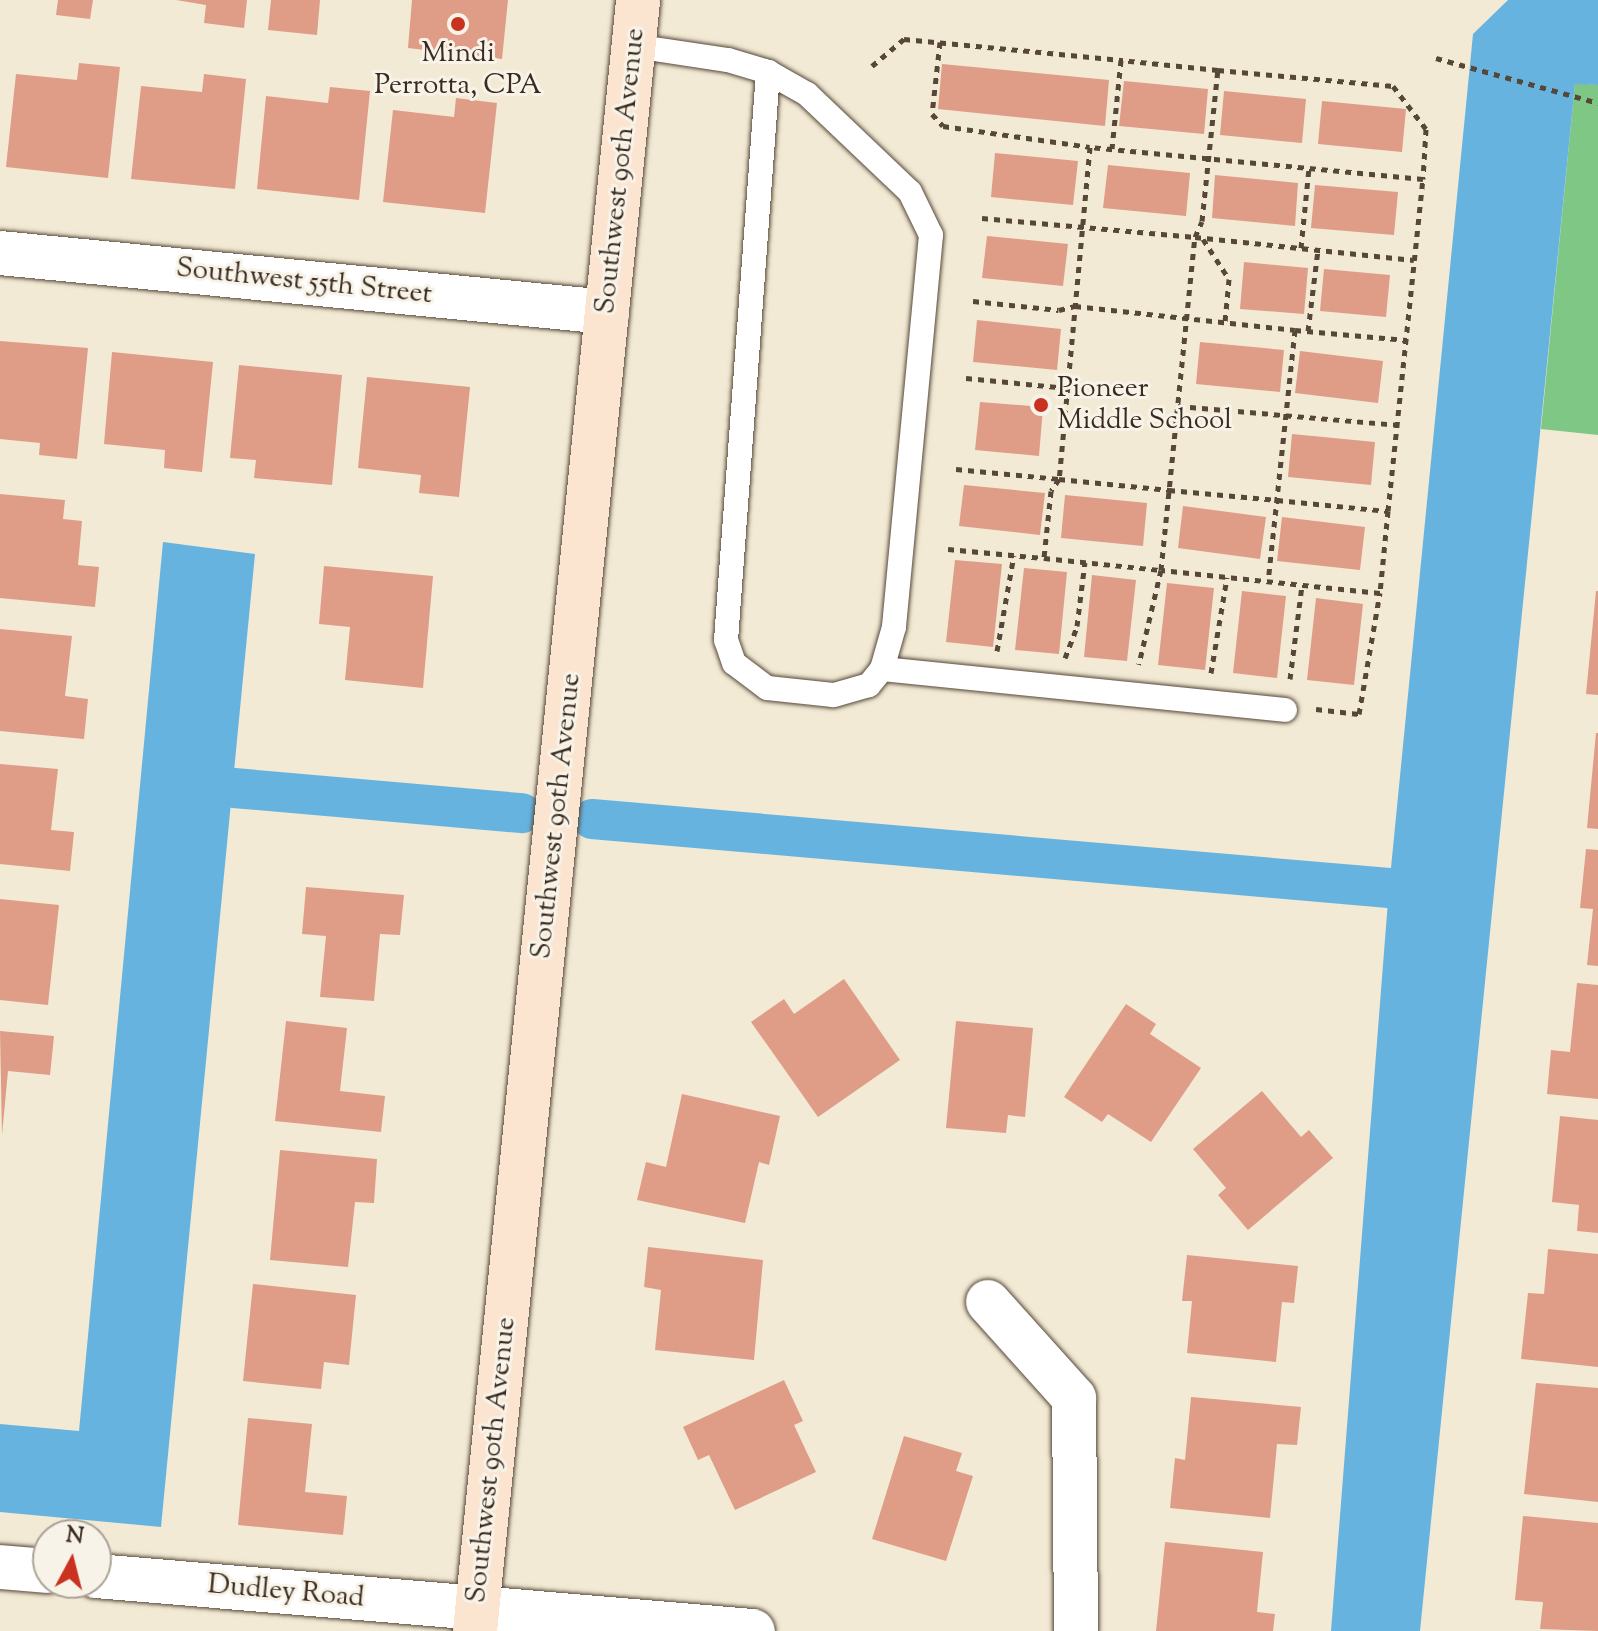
<!DOCTYPE html>
<html>
<head>
<meta charset="utf-8">
<style>
  body { margin:0 }
  #map { position:relative; width:1598px; height:1631px; overflow:hidden; background:#f2ead4; font-family:"Sorts Mill Goudy",serif }
  div>[style] { position:absolute }
  [style*='--x'] { left:calc(var(--x)*1px); top:calc(var(--y)*1px); width:calc(var(--w)*1px); rotate:calc(var(--a)*1deg) }
  .green>* { inset:0; background:#7ec784 }
  .water>* { inset:0; background:#67b3e0 }
  .canal>* { height:40px; margin:-20px; padding:0 20px; transform-origin:20px; border-radius:20px; background:#67b3e0 }
  .building>* { inset:0; background:#df9d87 }
  .path>* { height:5px; margin-top:-2.5px; transform-origin:0; background:repeating-linear-gradient(90deg,#564739 0 6px,transparent 0 12px) }
  .roads { filter:drop-shadow(0 0 2px #564739) drop-shadow(0 0 2px #564739) }
  .lane>* { height:24px; margin:-12px; padding:0 12px; transform-origin:12px; border-radius:12px; background:#fff }
  .street>* { height:44px; margin:-22px; padding:0 22px; transform-origin:22px; border-radius:22px; background:#fff }
  .secondary>* { height:44px; margin:-22px; padding:0 22px; transform-origin:22px; border-radius:22px; background:#fce5d0 }
  .dots>* { width:22px; height:22px; translate:-50% -50%; box-sizing:border-box; border:4px solid #f7f3e8; border-radius:50% }
  span { translate:-50% -50%; white-space:nowrap; text-align:center; line-height:1.15; -webkit-text-stroke:6px #f7f3e8; paint-order:stroke }
  .poi-label { font-size:28px; color:#3b2a1e }
  .left { translate:0 -50%; text-align:left }
  .street-label { font-size:28px; color:#3b2a1e }
  .north { position:absolute; left:32px; top:1519px; width:80px; height:80px; box-sizing:border-box; background:#f7f3e8; border:2px solid #aca397; border-radius:50%; rotate:7deg; font-size:22px; font-weight:700; line-height:32px; text-align:center; color:#3b2a1e }
  .north::after { content:''; display:block; margin:auto; width:28px; height:36px; background:#c8321e; clip-path:polygon(50% 0,100% 100%,50% 72%,0 100%) }
</style>
</head>
<body>
<div id="map">
  <div class="green">
    <div style="clip-path:polygon(1575px 83px,1598px 85px,1598px 435px,1541px 429px)"></div>
  </div>
  <div class="water">
    <div style="clip-path:polygon(1508px 0,1598px 0,1598px 85px,1575px 84px,1420px 1631px,1331px 1631px,1389px 888px,1473px 34px)"></div>
    <div style="clip-path:polygon(163px 542px,255px 554px,161px 1527px,0 1512px,0 1424px,79px 1431px)"></div>
  </div>
  <div class="canal">
    <div style="--x:234;--y:788;--w:289;--a:5"></div>
    <div style="--x:592;--y:819;--w:800;--a:4.95"></div>
  </div>
  <div class="building">
    <div style="clip-path:polygon(58px 0,93px 0,90px 19px,56px 15px)"></div>
    <div style="clip-path:polygon(176px 0,247px 0,244px 28px,204px 23px,206px 5px)"></div>
    <div style="clip-path:polygon(271px 0,320px 0,317px 35px,268px 30px)"></div>
    <div style="clip-path:polygon(412px 0,508px 0,502px 59px,408px 48px)"></div>
    <div style="clip-path:polygon(79px 63px,120px 67px,108px 178px,6px 167px,16px 74px,77px 80px)"></div>
    <div style="clip-path:polygon(942px 64px,1109px 80px,1105px 126px,938px 109px)"></div>
    <div style="clip-path:polygon(204px 74px,246px 79px,235px 189px,131px 179px,141px 86px,202px 92px)"></div>
    <div style="clip-path:polygon(1124px 81px,1208px 89px,1204px 134px,1119px 126px)"></div>
    <div style="clip-path:polygon(330px 87px,370px 91px,359px 200px,257px 189px,266px 96px,328px 103px)"></div>
    <div style="clip-path:polygon(1224px 91px,1306px 99px,1302px 143px,1220px 135px)"></div>
    <div style="clip-path:polygon(456px 98px,497px 103px,485px 213px,383px 202px,393px 110px,454px 117px)"></div>
    <div style="clip-path:polygon(1322px 101px,1406px 109px,1402px 152px,1318px 144px)"></div>
    <div style="clip-path:polygon(995px 153px,1078px 161px,1073px 205px,991px 197px)"></div>
    <div style="clip-path:polygon(1108px 165px,1190px 173px,1186px 216px,1103px 208px)"></div>
    <div style="clip-path:polygon(1215px 175px,1298px 183px,1295px 226px,1212px 218px)"></div>
    <div style="clip-path:polygon(1315px 185px,1398px 192px,1394px 235px,1311px 228px)"></div>
    <div style="clip-path:polygon(987px 236px,1068px 244px,1063px 286px,982px 278px)"></div>
    <div style="clip-path:polygon(1244px 262px,1308px 268px,1304px 314px,1240px 309px)"></div>
    <div style="clip-path:polygon(1324px 269px,1390px 275px,1386px 317px,1320px 311px)"></div>
    <div style="clip-path:polygon(977px 320px,1061px 329px,1057px 370px,973px 362px)"></div>
    <div style="clip-path:polygon(0 341px,88px 348px,77px 459px,39px 455px,40px 443px,0 439px)"></div>
    <div style="clip-path:polygon(1200px 342px,1284px 350px,1280px 392px,1196px 384px)"></div>
    <div style="clip-path:polygon(1300px 351px,1383px 361px,1378px 403px,1295px 393px)"></div>
    <div style="clip-path:polygon(112px 352px,213px 362px,202px 472px,164px 468px,165px 450px,104px 444px)"></div>
    <div style="clip-path:polygon(239px 365px,342px 375px,332px 485px,254px 478px,256px 460px,230px 458px)"></div>
    <div style="clip-path:polygon(367px 377px,470px 387px,459px 497px,419px 493px,421px 475px,358px 468px)"></div>
    <div style="clip-path:polygon(980px 402px,1043px 407px,1039px 456px,975px 450px)"></div>
    <div style="clip-path:polygon(1292px 434px,1375px 442px,1371px 485px,1288px 477px)"></div>
    <div style="clip-path:polygon(964px 485px,1045px 493px,1040px 535px,959px 526px)"></div>
    <div style="clip-path:polygon(0 494px,65px 500px,63px 519px,82px 521px,78px 565px,99px 567px,95px 607px,0 598px)"></div>
    <div style="clip-path:polygon(1065px 495px,1147px 503px,1143px 546px,1061px 538px)"></div>
    <div style="clip-path:polygon(1183px 506px,1266px 517px,1260px 559px,1178px 548px)"></div>
    <div style="clip-path:polygon(1282px 517px,1365px 527px,1360px 570px,1277px 561px)"></div>
    <div style="clip-path:polygon(955px 560px,1002px 564px,993px 647px,946px 642px)"></div>
    <div style="clip-path:polygon(324px 566px,433px 576px,423px 688px,345px 680px,350px 627px,319px 624px)"></div>
    <div style="clip-path:polygon(1024px 568px,1067px 572px,1059px 654px,1015px 650px)"></div>
    <div style="clip-path:polygon(1092px 575px,1136px 580px,1127px 661px,1084px 657px)"></div>
    <div style="clip-path:polygon(1167px 583px,1214px 588px,1205px 670px,1158px 665px)"></div>
    <div style="clip-path:polygon(1242px 591px,1286px 596px,1277px 678px,1233px 673px)"></div>
    <div style="clip-path:polygon(1596px 591px,1598px 591px,1598px 695px,1586px 694px)"></div>
    <div style="clip-path:polygon(1316px 598px,1363px 604px,1354px 685px,1307px 680px)"></div>
    <div style="clip-path:polygon(0 629px,72px 636px,65px 696px,88px 699px,84px 739px,0 731px)"></div>
    <div style="clip-path:polygon(1596px 733px,1598px 733px,1598px 829px,1587px 828px)"></div>
    <div style="clip-path:polygon(0 764px,58px 769px,51px 830px,74px 832px,70px 871px,0 864px)"></div>
    <div style="clip-path:polygon(1586px 849px,1598px 850px,1598px 966px,1587px 965px,1593px 909px,1580px 908px)"></div>
    <div style="clip-path:polygon(306px 887px,404px 895px,400px 935px,380px 934px,374px 1001px,320px 997px,326px 936px,302px 934px)"></div>
    <div style="clip-path:polygon(0 899px,59px 905px,48px 1005px,0 1000px)"></div>
    <div style="clip-path:polygon(844px 979px,900px 1060px,818px 1117px,751px 1022px,784px 999px,794px 1014px)"></div>
    <div style="clip-path:polygon(1577px 983px,1598px 985px,1598px 1099px,1547px 1094px,1551px 1050px,1570px 1052px)"></div>
    <div style="clip-path:polygon(1126px 1004px,1156px 1024px,1150px 1034px,1201px 1068px,1151px 1142px,1108px 1114px,1102px 1122px,1064px 1097px)"></div>
    <div style="clip-path:polygon(286px 1021px,347px 1028px,340px 1091px,385px 1096px,381px 1132px,275px 1121px)"></div>
    <div style="clip-path:polygon(956px 1021px,1033px 1028px,1025px 1117px,1008px 1115px,1006px 1133px,946px 1128px)"></div>
    <div style="clip-path:polygon(0 1031px,54px 1036px,50px 1075px,8px 1071px,2px 1135px)"></div>
    <div style="clip-path:polygon(1262px 1091px,1301px 1137px,1309px 1130px,1333px 1158px,1248px 1230px,1218px 1195px,1226px 1188px,1193px 1149px)"></div>
    <div style="clip-path:polygon(682px 1094px,780px 1116px,769px 1165px,759px 1162px,745px 1223px,637px 1200px,646px 1162px,666px 1167px)"></div>
    <div style="clip-path:polygon(1560px 1116px,1598px 1120px,1598px 1233px,1577px 1231px,1579px 1205px,1552px 1202px)"></div>
    <div style="clip-path:polygon(280px 1150px,377px 1159px,374px 1203px,355px 1202px,348px 1267px,270px 1260px)"></div>
    <div style="clip-path:polygon(648px 1247px,763px 1260px,754px 1360px,655px 1350px,661px 1290px,644px 1287px)"></div>
    <div style="clip-path:polygon(1548px 1249px,1598px 1254px,1598px 1367px,1521px 1359px,1528px 1293px,1544px 1294px)"></div>
    <div style="clip-path:polygon(1187px 1255px,1298px 1266px,1294px 1303px,1282px 1302px,1276px 1362px,1187px 1353px,1192px 1301px,1182px 1301px)"></div>
    <div style="clip-path:polygon(253px 1284px,356px 1295px,349px 1365px,324px 1362px,321px 1389px,243px 1381px)"></div>
    <div style="clip-path:polygon(784px 1380px,803px 1421px,794px 1425px,816px 1472px,735px 1510px,709px 1455px,698px 1460px,683px 1427px)"></div>
    <div style="clip-path:polygon(1536px 1383px,1598px 1388px,1598px 1502px,1524px 1494px)"></div>
    <div style="clip-path:polygon(1191px 1397px,1301px 1407px,1297px 1445px,1277px 1444px,1270px 1518px,1170px 1508px,1175px 1458px,1185px 1460px)"></div>
    <div style="clip-path:polygon(248px 1418px,312px 1424px,305px 1492px,347px 1496px,343px 1535px,238px 1525px)"></div>
    <div style="clip-path:polygon(904px 1436px,962px 1453px,956px 1471px,973px 1476px,946px 1561px,872px 1539px)"></div>
    <div style="clip-path:polygon(1523px 1516px,1598px 1523px,1598px 1631px,1540px 1629px,1543px 1602px,1515px 1600px)"></div>
    <div style="clip-path:polygon(1165px 1542px,1263px 1552px,1257px 1612px,1275px 1614px,1273px 1631px,1156px 1631px)"></div>
  </div>
  <div class="path">
    <div style="--x:940;--y:42;--w:72;--a:96.3"></div>
    <div style="--x:932;--y:114;--w:16;--a:47"></div>
    <div style="--x:943;--y:126;--w:148;--a:8.1"></div>
    <div style="--x:1436;--y:58;--w:168;--a:15.5"></div>
    <div style="--x:872;--y:66;--w:42;--a:-40.2"></div>
    <div style="--x:904;--y:39;--w:218;--a:5.5"></div>
    <div style="--x:1218;--y:70;--w:176;--a:5.2"></div>
    <div style="--x:1393;--y:86;--w:54;--a:52.5"></div>
    <div style="--x:1426;--y:129;--w:50;--a:93.4"></div>
    <div style="--x:982;--y:218;--w:214;--a:5.1"></div>
    <div style="--x:1195;--y:237;--w:17;--a:-66"></div>
    <div style="--x:1202;--y:221;--w:152;--a:-84"></div>
    <div style="--x:1218;--y:70;--w:98;--a:-174.1"></div>
    <div style="--x:1121;--y:60;--w:89;--a:95.8"></div>
    <div style="--x:1203;--y:239;--w:48;--a:57"></div>
    <div style="--x:1229;--y:279;--w:43;--a:95.3"></div>
    <div style="--x:1301;--y:248;--w:80;--a:-84.3"></div>
    <div style="--x:973;--y:301;--w:86;--a:6"></div>
    <div style="--x:1059;--y:310;--w:16;--a:-14"></div>
    <div style="--x:1075;--y:306;--w:221;--a:6.2"></div>
    <div style="--x:1295;--y:330;--w:252;--a:96.1"></div>
    <div style="--x:1295;--y:330;--w:112;--a:5.1"></div>
    <div style="--x:1308;--y:331;--w:82;--a:-83"></div>
    <div style="--x:966;--y:378;--w:102;--a:5.6"></div>
    <div style="--x:1178;--y:406;--w:221;--a:4.9"></div>
    <div style="--x:956;--y:469;--w:103;--a:5.5"></div>
    <div style="--x:1059;--y:479;--w:111;--a:5.7"></div>
    <div style="--x:1169;--y:490;--w:108;--a:5.3"></div>
    <div style="--x:1277;--y:500;--w:112;--a:5.7"></div>
    <div style="--x:1388;--y:511;--w:334;--a:-84"></div>
    <div style="--x:1423;--y:179;--w:335;--a:-174.5"></div>
    <div style="--x:1090;--y:147;--w:333;--a:95.3"></div>
    <div style="--x:1059;--y:479;--w:14;--a:124"></div>
    <div style="--x:1051;--y:491;--w:67;--a:96"></div>
    <div style="--x:1044;--y:558;--w:118;--a:5.9"></div>
    <div style="--x:1161;--y:570;--w:97;--a:103.2"></div>
    <div style="--x:1388;--y:511;--w:82;--a:95.6"></div>
    <div style="--x:1380;--y:593;--w:220;--a:-174"></div>
    <div style="--x:1161;--y:570;--w:335;--a:-84.2"></div>
    <div style="--x:1195;--y:237;--w:220;--a:6"></div>
    <div style="--x:948;--y:549;--w:96;--a:5.4"></div>
    <div style="--x:997;--y:651;--w:97;--a:-80"></div>
    <div style="--x:1065;--y:658;--w:34;--a:-69"></div>
    <div style="--x:1077;--y:626;--w:64;--a:-82.9"></div>
    <div style="--x:1211;--y:673;--w:97;--a:-80.5"></div>
    <div style="--x:1290;--y:679;--w:95;--a:-82.7"></div>
    <div style="--x:1316;--y:709;--w:43;--a:6.6"></div>
    <div style="--x:1359;--y:714;--w:123;--a:-80.2"></div>
  </div>
  <div class="roads">
    <div class="lane">
      <div style="--x:634;--y:46;--w:95;--a:8.5"></div>
      <div style="--x:728;--y:60;--w:42;--a:16.7"></div>
      <div style="--x:768;--y:72;--w:45;--a:29.4"></div>
      <div style="--x:807;--y:94;--w:142;--a:43.6"></div>
      <div style="--x:910;--y:192;--w:48;--a:64"></div>
      <div style="--x:931;--y:235;--w:394;--a:95.4"></div>
      <div style="--x:894;--y:627;--w:44;--a:105.9"></div>
      <div style="--x:882;--y:669;--w:21;--a:129"></div>
      <div style="--x:869;--y:685;--w:37;--a:164"></div>
      <div style="--x:833;--y:695;--w:66;--a:-173.9"></div>
      <div style="--x:767;--y:688;--w:41;--a:-142.9"></div>
      <div style="--x:734;--y:663;--w:24;--a:-109"></div>
      <div style="--x:726;--y:640;--w:570;--a:-85.77"></div>
      <div style="--x:882;--y:669;--w:405;--a:5.8"></div>
    </div>
    <div class="street">
      <div style="--x:0;--y:253;--w:610;--a:5.55"></div>
      <div style="--x:988;--y:1302;--w:129;--a:48.1"></div>
      <div style="--x:1074;--y:1398;--w:233;--a:89.5"></div>
      <div style="--x:0;--y:1567;--w:48;--a:4.8"></div>
      <div style="--x:96;--y:1576;--w:659;--a:4.79"></div>
    </div>
    <div class="secondary">
      <div style="--x:475;--y:1631;--w:1639;--a:-84.29"></div>
    </div>
  </div>
  <div class="dots">
    <div style="left:458px;top:24px;background:#c8321e"></div>
    <div style="left:1041px;top:405px;background:#c8321e"></div>
  </div>
  <div class="poi-label">
    <span style="left:458px;top:70px">Mindi<br>Perrotta, CPA</span>
    <span class="left" style="left:1057px;top:405px">Pioneer<br>Middle School</span>
  </div>
  <div class="street-label">
    <span style="left:621px;top:171px;rotate:-84deg">Southwest 90th Avenue</span>
    <span style="left:304px;top:282px;rotate:6deg">Southwest 55th Street</span>
    <span style="left:557px;top:816px;rotate:-84deg">Southwest 90th Avenue</span>
    <span style="left:492px;top:1460px;rotate:-84deg">Southwest 90th Avenue</span>
    <span style="left:286px;top:1592px;rotate:5deg">Dudley Road</span>
  </div>
  <div class="north">N</div>
</div>
</body>
</html>
